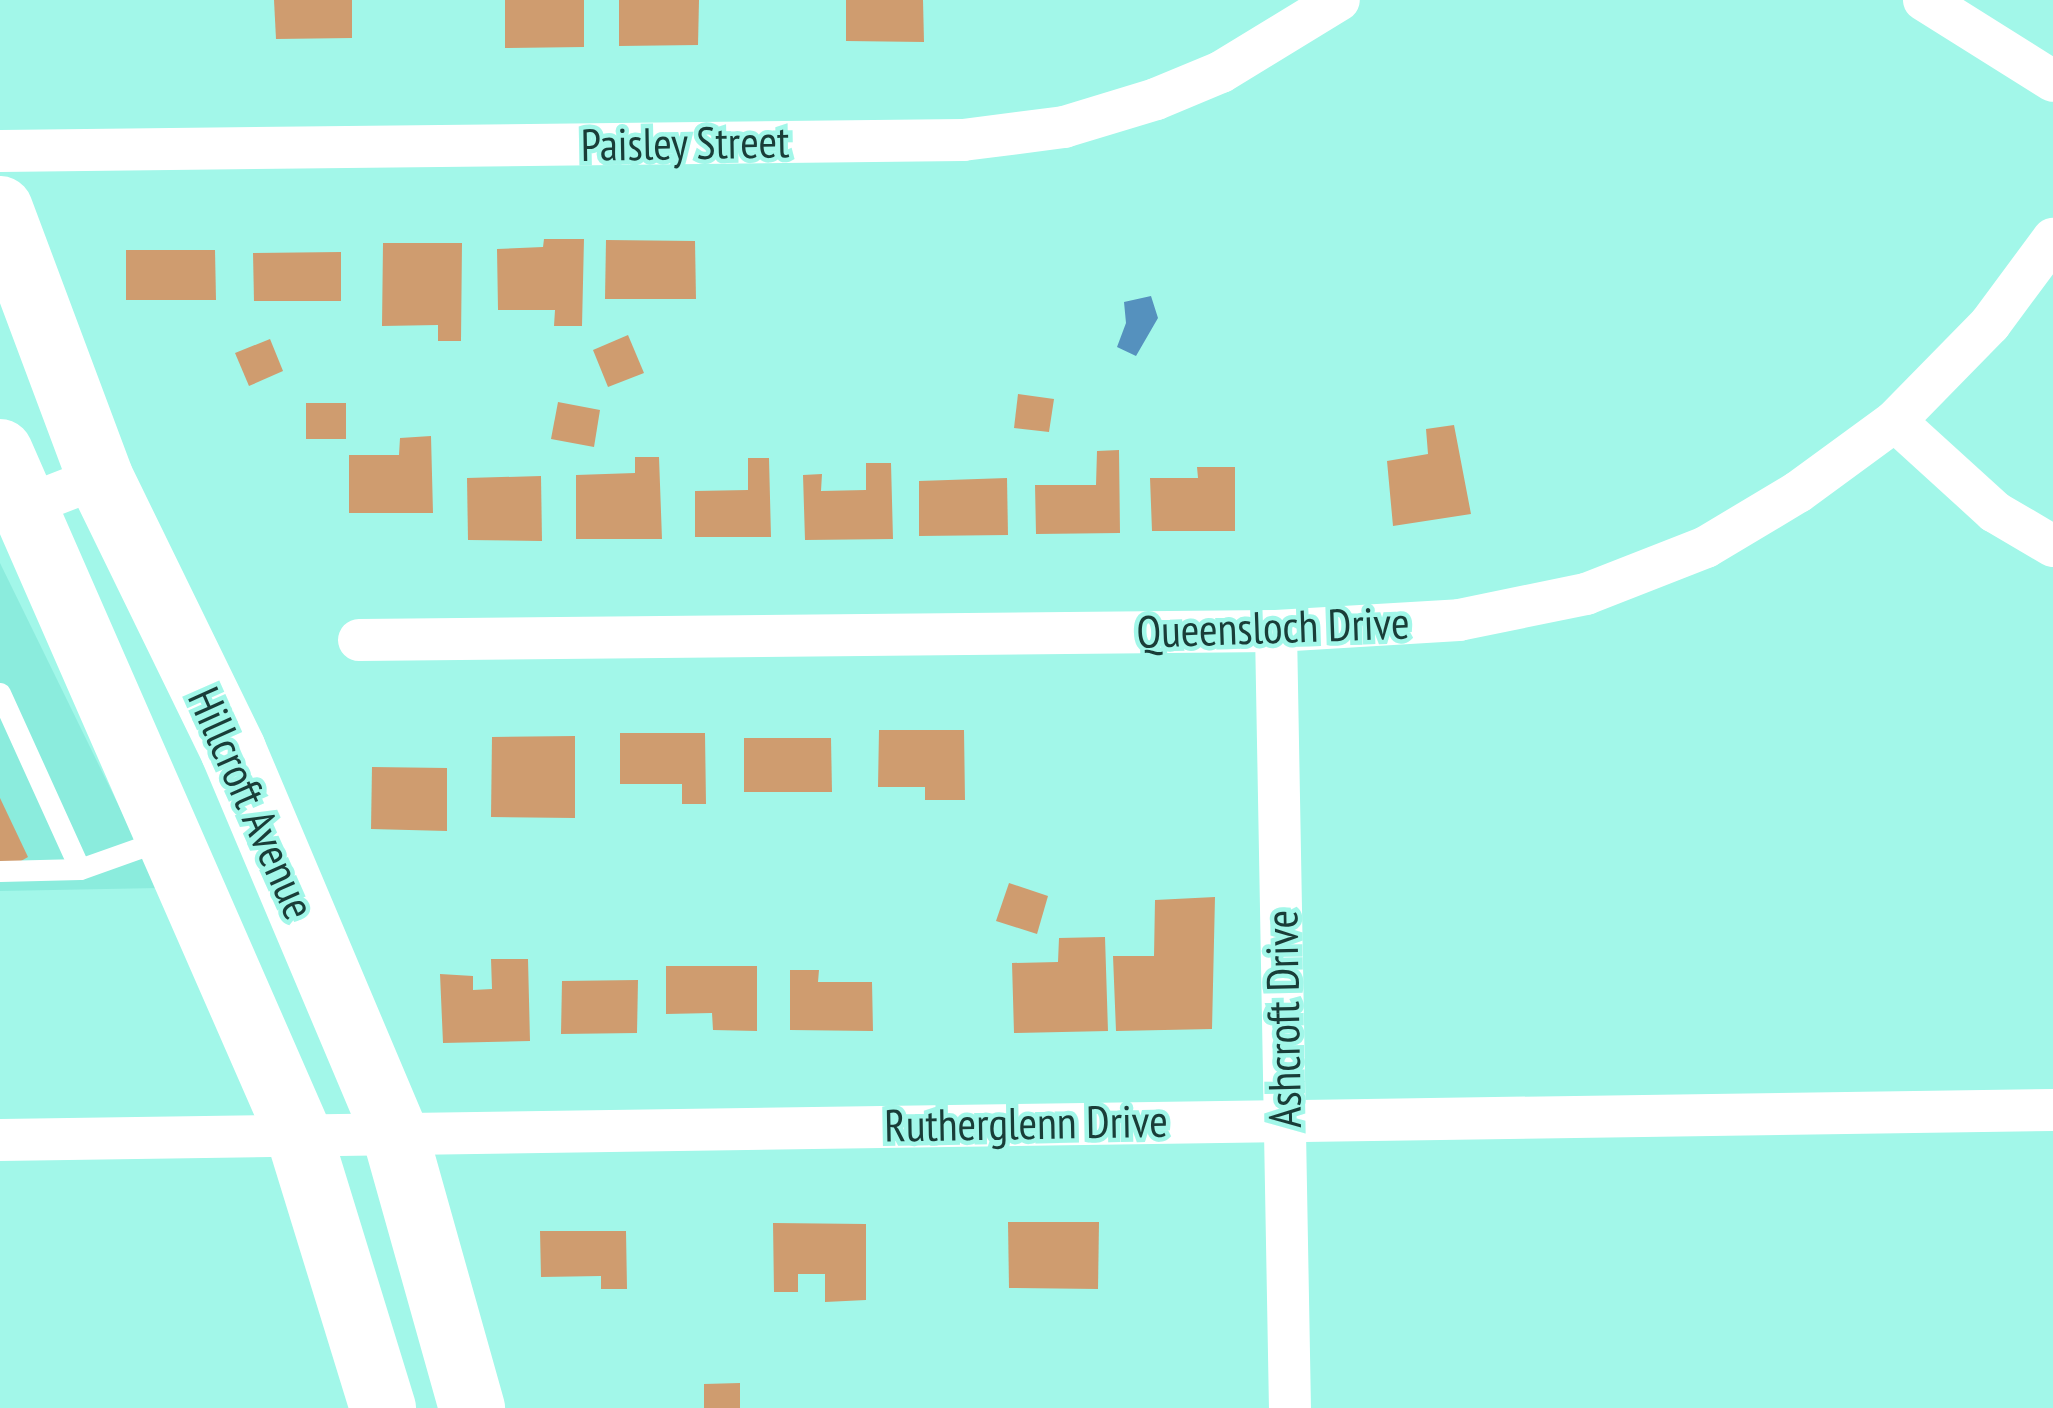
<!DOCTYPE html>
<html>
<head>
<meta charset="utf-8">
<style>
  body { margin:0 }
  #map { position:relative; width:2053px; height:1408px; overflow:hidden; background:#a2f7e9; font-family:"PT Sans Narrow",sans-serif }
  div>[style] { position:absolute }
  [style*='--x'] { left:calc(var(--x)*1px); top:calc(var(--y)*1px); width:calc(var(--w)*1px); rotate:calc(var(--a)*1deg) }
  .built>* { inset:0; background:#8becdd }
  .water>* { inset:0; background:#5591be }
  .building>* { inset:0; background:#cf9c6f }
  .lane>* { height:21px; margin:-10.5px; padding:0 10.5px; transform-origin:10.5px; border-radius:10.5px; background:#fff }
  .street>* { height:42px; margin:-21px; padding:0 21px; transform-origin:21px; border-radius:21px; background:#fff }
  .primary>* { height:66px; margin:-33px; padding:0 33px; transform-origin:33px; border-radius:33px; background:#fff }
  span { translate:-50% -50%; white-space:nowrap; text-align:center; line-height:1.15; -webkit-text-stroke:9px #a2f7e9; paint-order:stroke }
  .street-label { font-size:45px; color:#193d38 }
</style>
</head>
<body>
<div id="map">
  <div class="built">
    <div style="clip-path:polygon(0 563px,159px 888px,0 891px)"></div>
  </div>
  <div class="water">
    <div style="clip-path:polygon(1151px 296px,1158px 318px,1136px 356px,1117px 347px,1126px 323px,1124px 302px)"></div>
  </div>
  <div class="building">
    <div style="clip-path:polygon(274px 0,352px 0,352px 38px,276px 39px)"></div>
    <div style="clip-path:polygon(505px 0,584px 0,584px 47px,505px 48px)"></div>
    <div style="clip-path:polygon(619px 0,699px 0,698px 45px,619px 46px)"></div>
    <div style="clip-path:polygon(846px 0,923px 0,924px 42px,846px 41px)"></div>
    <div style="clip-path:polygon(544px 239px,584px 239px,582px 326px,554px 326px,555px 310px,498px 310px,497px 249px,543px 247px)"></div>
    <div style="clip-path:polygon(606px 240px,695px 241px,696px 299px,605px 299px)"></div>
    <div style="clip-path:polygon(383px 243px,462px 243px,461px 341px,438px 341px,438px 325px,382px 326px)"></div>
    <div style="clip-path:polygon(126px 250px,215px 250px,216px 300px,126px 300px)"></div>
    <div style="clip-path:polygon(341px 252px,341px 301px,254px 301px,253px 253px)"></div>
    <div style="clip-path:polygon(628px 335px,644px 373px,608px 387px,593px 350px)"></div>
    <div style="clip-path:polygon(270px 339px,283px 371px,249px 386px,235px 353px)"></div>
    <div style="clip-path:polygon(1018px 394px,1054px 399px,1049px 432px,1014px 428px)"></div>
    <div style="clip-path:polygon(558px 402px,600px 410px,594px 447px,551px 439px)"></div>
    <div style="clip-path:polygon(306px 403px,346px 403px,346px 439px,306px 439px)"></div>
    <div style="clip-path:polygon(1454px 425px,1471px 514px,1393px 526px,1387px 461px,1428px 454px,1426px 429px)"></div>
    <div style="clip-path:polygon(431px 436px,433px 513px,349px 513px,349px 455px,399px 455px,400px 438px)"></div>
    <div style="clip-path:polygon(1119px 450px,1120px 533px,1036px 534px,1035px 485px,1096px 485px,1097px 451px)"></div>
    <div style="clip-path:polygon(635px 457px,659px 457px,662px 539px,576px 539px,576px 475px,635px 473px)"></div>
    <div style="clip-path:polygon(748px 458px,769px 458px,771px 537px,695px 537px,695px 491px,748px 490px)"></div>
    <div style="clip-path:polygon(866px 463px,891px 463px,893px 539px,805px 540px,803px 475px,822px 474px,821px 491px,866px 490px)"></div>
    <div style="clip-path:polygon(1197px 467px,1235px 467px,1235px 531px,1152px 531px,1150px 478px,1198px 478px)"></div>
    <div style="clip-path:polygon(541px 476px,542px 541px,468px 540px,467px 478px)"></div>
    <div style="clip-path:polygon(1007px 478px,1008px 535px,919px 536px,919px 481px)"></div>
    <div style="clip-path:polygon(879px 730px,964px 730px,965px 800px,925px 800px,925px 787px,878px 787px)"></div>
    <div style="clip-path:polygon(620px 733px,705px 733px,706px 804px,682px 804px,682px 784px,620px 784px)"></div>
    <div style="clip-path:polygon(575px 736px,575px 818px,491px 817px,492px 737px)"></div>
    <div style="clip-path:polygon(744px 738px,831px 738px,832px 792px,744px 792px)"></div>
    <div style="clip-path:polygon(372px 767px,447px 768px,447px 831px,371px 829px)"></div>
    <div style="clip-path:polygon(0 798px,28px 857px,21px 861px,0 861px)"></div>
    <div style="clip-path:polygon(1009px 883px,1048px 896px,1037px 934px,996px 921px)"></div>
    <div style="clip-path:polygon(1215px 897px,1212px 1029px,1116px 1031px,1113px 956px,1154px 956px,1155px 900px)"></div>
    <div style="clip-path:polygon(1105px 937px,1108px 1031px,1014px 1033px,1012px 963px,1058px 962px,1059px 938px)"></div>
    <div style="clip-path:polygon(491px 959px,528px 959px,530px 1041px,443px 1043px,440px 974px,473px 976px,473px 990px,492px 989px)"></div>
    <div style="clip-path:polygon(666px 966px,757px 966px,757px 1031px,713px 1030px,712px 1013px,666px 1014px)"></div>
    <div style="clip-path:polygon(790px 970px,819px 970px,818px 982px,872px 982px,873px 1031px,790px 1030px)"></div>
    <div style="clip-path:polygon(638px 980px,637px 1033px,561px 1034px,562px 981px)"></div>
    <div style="clip-path:polygon(1008px 1222px,1099px 1222px,1098px 1289px,1009px 1288px)"></div>
    <div style="clip-path:polygon(773px 1223px,866px 1224px,866px 1300px,825px 1302px,825px 1274px,798px 1274px,798px 1292px,774px 1292px)"></div>
    <div style="clip-path:polygon(540px 1231px,626px 1231px,627px 1289px,601px 1289px,601px 1276px,541px 1277px)"></div>
    <div style="clip-path:polygon(740px 1383px,740px 1408px,704px 1408px,704px 1384px)"></div>
  </div>
  <div class="lane">
    <div style="--x:0;--y:693;--w:193;--a:65.6"></div>
    <div style="--x:0;--y:871;--w:80;--a:-1.4"></div>
    <div style="--x:80;--y:869;--w:87;--a:-19.5"></div>
  </div>
  <div class="street">
    <div style="--x:1924;--y:0;--w:152;--a:32.1"></div>
    <div style="--x:0;--y:151;--w:963;--a:-0.65"></div>
    <div style="--x:963;--y:140;--w:102;--a:-7.3"></div>
    <div style="--x:1064;--y:127;--w:96;--a:-16.9"></div>
    <div style="--x:1156;--y:99;--w:70;--a:-22.6"></div>
    <div style="--x:1221;--y:72;--w:138;--a:-31.4"></div>
    <div style="--x:1895;--y:421;--w:135;--a:42.3"></div>
    <div style="--x:1995;--y:512;--w:67;--a:30.4"></div>
    <div style="--x:0;--y:509;--w:20;--a:-3"></div>
    <div style="--x:20;--y:508;--w:86;--a:-21.2"></div>
    <div style="--x:1276;--y:631;--w:777;--a:88.97"></div>
    <div style="--x:359;--y:640;--w:917;--a:-0.56"></div>
    <div style="--x:1276;--y:631;--w:183;--a:-3.4"></div>
    <div style="--x:1459;--y:620;--w:130;--a:-11.6"></div>
    <div style="--x:1586;--y:594;--w:129;--a:-21.4"></div>
    <div style="--x:1706;--y:547;--w:107;--a:-30.9"></div>
    <div style="--x:1798;--y:492;--w:120;--a:-36.2"></div>
    <div style="--x:1895;--y:421;--w:136;--a:-45.6"></div>
    <div style="--x:1990;--y:324;--w:106;--a:-53.5"></div>
    <div style="--x:0;--y:1140;--w:2053;--a:-0.84"></div>
  </div>
  <div class="primary">
    <div style="--x:0;--y:209;--w:286;--a:69.5"></div>
    <div style="--x:100;--y:477;--w:304;--a:64"></div>
    <div style="--x:233;--y:750;--w:417;--a:67.1"></div>
    <div style="--x:395;--y:1134;--w:285;--a:74.3"></div>
    <div style="--x:0;--y:452;--w:746;--a:66.36"></div>
    <div style="--x:299;--y:1135;--w:286;--a:72.9"></div>
  </div>
  <div class="street-label">
    <span style="left:685px;top:143px;rotate:-1deg">Paisley Street</span>
    <span style="left:1273px;top:627px;rotate:-2deg">Queensloch Drive</span>
    <span style="left:252px;top:803px;rotate:66deg">Hillcroft Avenue</span>
    <span style="left:1283px;top:1019px;rotate:-91deg">Ashcroft Drive</span>
    <span style="left:1026px;top:1123px;rotate:-1deg">Rutherglenn Drive</span>
  </div>
</div>
</body>
</html>
